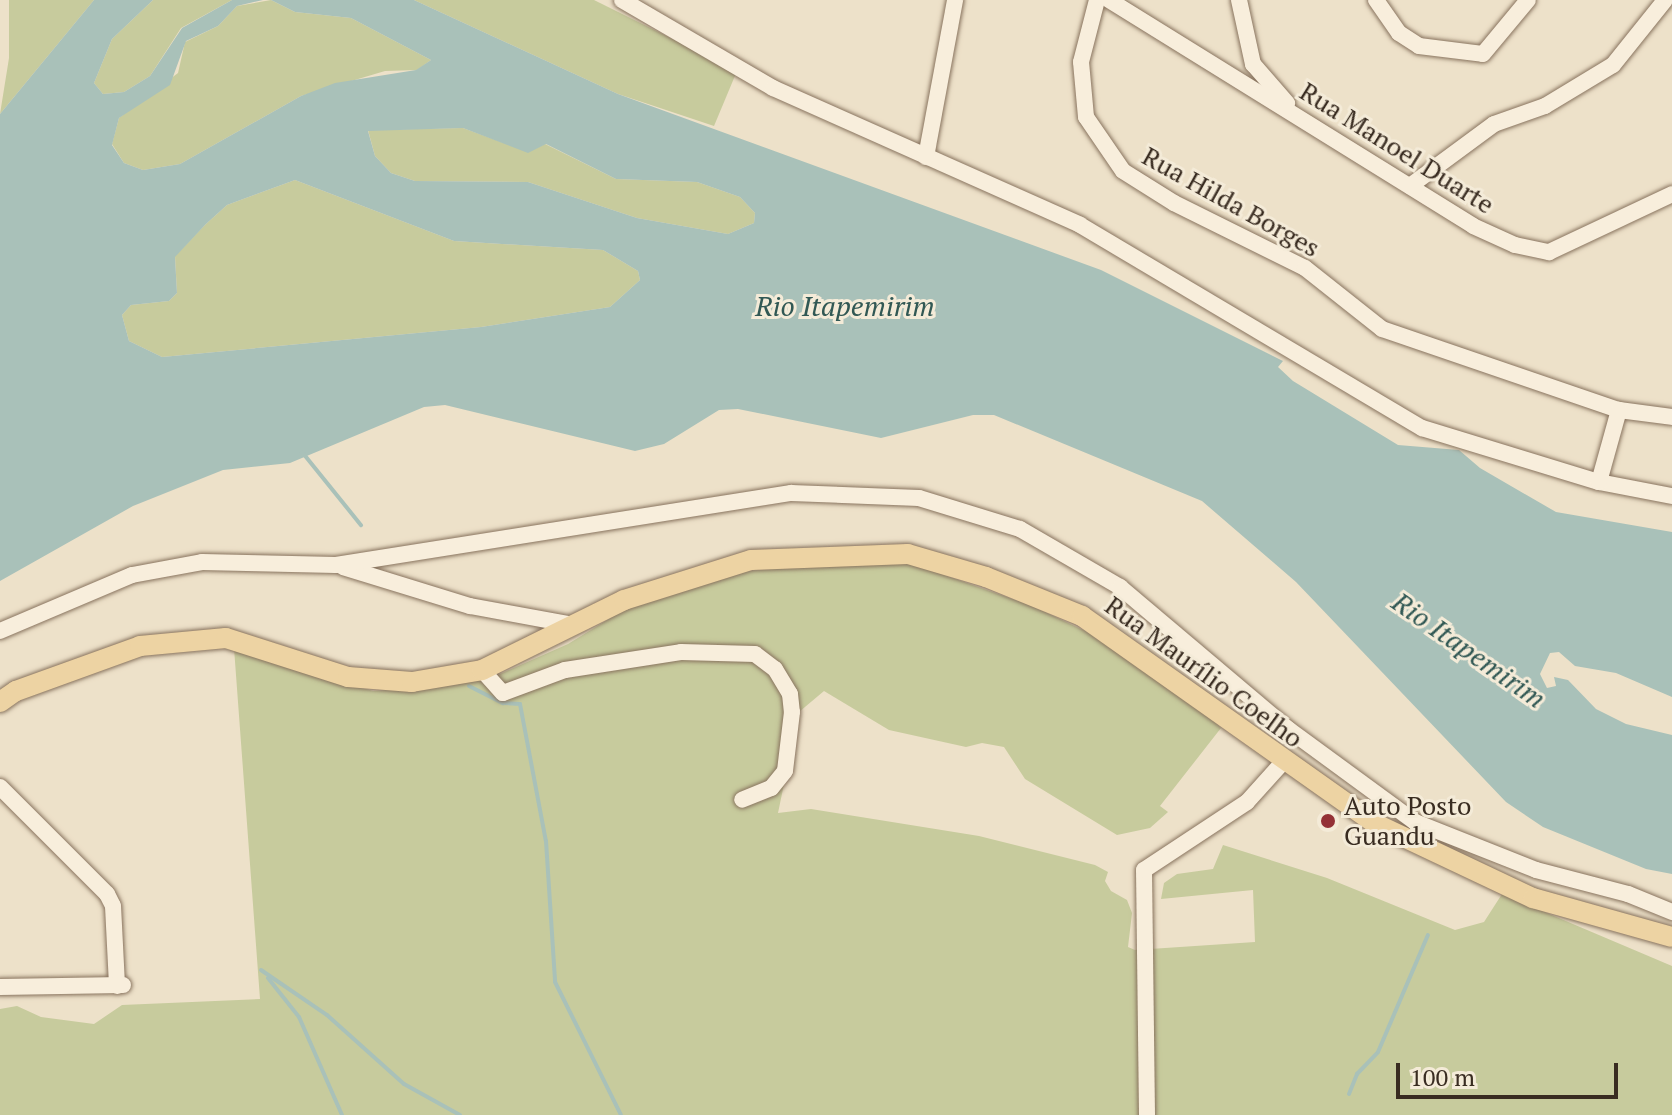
<!DOCTYPE html>
<html>
<head>
<meta charset="utf-8">
<style>
  body { margin:0 }
  #map { position:relative; width:1672px; height:1115px; overflow:hidden; background:#ede1c9; font-family:"PT Serif",serif }
  div>[style] { position:absolute }
  [style*='--x'] { left:calc(var(--x)*1px); top:calc(var(--y)*1px); width:calc(var(--w)*1px); rotate:calc(var(--a)*1deg) }
  .green>* { inset:0; background:#c7cb9d }
  .water>* { inset:0; background:#a9c1b9 }
  .stream>* { height:4px; margin:-2px; padding:0 2px; transform-origin:2px; border-radius:2px; background:#a9c1b9 }
  .roads { filter:drop-shadow(0 0 2px #88735e) drop-shadow(0 0 2px #88735e) }
  .minor>* { height:16px; margin:-8px; padding:0 8px; transform-origin:8px; border-radius:8px; background:#f8eedc }
  .major>* { height:20px; margin:-10px; padding:0 10px; transform-origin:10px; border-radius:10px; background:#edd3a3 }
  .dots>* { width:22px; height:22px; translate:-50% -50%; box-sizing:border-box; border:4px solid #f4ebd8; border-radius:50% }
  span { translate:-50% -50%; white-space:nowrap; text-align:center; line-height:1.15; -webkit-text-stroke:6px #f4ebd8; paint-order:stroke }
  .street-label { font-size:26px; color:#392c21 }
  .poi-label { font-size:26px; color:#392c21 }
  .left { translate:0 -50%; text-align:left }
  .water-label { font-size:28px; color:#315854; font-style:italic }
  .scale { position:absolute; left:1396px; top:1063px; width:222px; height:36px; box-sizing:border-box; border:4px solid #392c21; border-top:0; padding-left:10px; font-size:24px; line-height:28px; white-space:nowrap; color:#392c21; -webkit-text-stroke:6px #f4ebd8; paint-order:stroke }
</style>
</head>
<body>
<div id="map">
  <div class="green">
    <div style="clip-path:polygon(9px 0,94px 0,0 114px,9px 58px)"></div>
    <div style="clip-path:polygon(153px 0,232px 0,181px 28px,150px 76px,124px 92px,103px 94px,94px 83px,112px 39px)"></div>
    <div style="clip-path:polygon(271px 0,295px 12px,351px 18px,431px 60px,417px 70px,385px 71px,301px 96px,180px 164px,143px 170px,124px 163px,112px 144px,119px 118px,178px 73px,185px 42px,218px 26px,237px 6px)"></div>
    <div style="clip-path:polygon(414px 0,594px 0,737px 71px,714px 126px,618px 94px)"></div>
    <div style="clip-path:polygon(463px 128px,528px 152px,545px 144px,616px 179px,697px 182px,740px 197px,755px 213px,754px 223px,728px 234px,637px 218px,528px 182px,415px 181px,391px 173px,375px 156px,368px 130px)"></div>
    <div style="clip-path:polygon(295px 180px,454px 241px,603px 250px,638px 271px,640px 280px,610px 307px,481px 327px,162px 357px,129px 341px,122px 315px,131px 305px,169px 301px,177px 293px,175px 256px,206px 224px,227px 205px)"></div>
    <div style="clip-path:polygon(892px 561px,916px 565px,1032px 606px,1098px 637px,1205px 711px,1221px 728px,1160px 806px,1168px 812px,1150px 828px,1117px 835px,1025px 779px,1004px 747px,982px 743px,966px 747px,889px 730px,824px 691px,799px 712px,778px 813px,811px 809px,979px 836px,1095px 865px,1108px 872px,1105px 881px,1111px 891px,1127px 900px,1132px 913px,1128px 947px,1135px 950px,1255px 942px,1253px 890px,1161px 899px,1164px 883px,1177px 874px,1213px 869px,1223px 845px,1327px 878px,1455px 930px,1484px 922px,1502px 894px,1672px 966px,1672px 1115px,0 1115px,0 1009px,17px 1006px,41px 1017px,94px 1024px,122px 1005px,260px 999px,234px 648px,373px 691px,447px 686px,491px 678px,568px 644px,630px 606px,745px 571px)"></div>
  </div>
  <div class="water">
    <div style="clip-path:polygon(evenodd,94px 0,153px 0,112px 39px,94px 83px,103px 94px,124px 92px,150px 76px,182px 28px,232px 0,263px 0,237px 6px,218px 26px,186px 41px,170px 85px,119px 118px,112px 145px,124px 163px,143px 170px,180px 164px,301px 96px,335px 83px,416px 70px,431px 60px,351px 18px,295px 12px,271px 0,414px 0,618px 94px,1101px 270px,1283px 361px,1278px 367px,1293px 381px,1398px 445px,1459px 450px,1480px 468px,1556px 512px,1672px 532px,1672px 697px,1616px 673px,1575px 666px,1559px 652px,1550px 653px,1540px 674px,1547px 688px,1556px 686px,1554px 677px,1568px 680px,1596px 709px,1626px 724px,1672px 735px,1672px 874px,1646px 869px,1543px 827px,1506px 802px,1296px 582px,1202px 501px,994px 415px,973px 415px,881px 438px,738px 409px,719px 410px,664px 444px,635px 451px,445px 405px,424px 407px,290px 463px,223px 470px,133px 506px,0 581px,0 114px,94px 0,463px 128px,528px 153px,546px 144px,616px 179px,697px 182px,740px 197px,755px 213px,754px 223px,728px 234px,637px 218px,528px 182px,415px 181px,391px 173px,375px 156px,368px 131px,463px 128px,94px 0,295px 180px,454px 241px,603px 250px,638px 271px,640px 280px,610px 307px,481px 327px,162px 357px,129px 341px,122px 315px,131px 305px,169px 301px,177px 293px,175px 257px,206px 224px,227px 205px,295px 180px)"></div>
  </div>
  <div class="stream">
    <div style="--x:302;--y:452;--w:94;--a:51.1"></div>
    <div style="--x:469;--y:686;--w:38;--a:27"></div>
    <div style="--x:503;--y:703;--w:17;--a:3"></div>
    <div style="--x:520;--y:704;--w:139;--a:79.3"></div>
    <div style="--x:546;--y:841;--w:141;--a:86.3"></div>
    <div style="--x:555;--y:982;--w:148;--a:63.6"></div>
    <div style="--x:261;--y:970;--w:80;--a:34.3"></div>
    <div style="--x:327;--y:1015;--w:103;--a:41.9"></div>
    <div style="--x:404;--y:1084;--w:64;--a:29"></div>
    <div style="--x:268;--y:978;--w:50;--a:51.5"></div>
    <div style="--x:299;--y:1017;--w:107;--a:66.3"></div>
    <div style="--x:1349;--y:1094;--w:22;--a:-68"></div>
    <div style="--x:1357;--y:1074;--w:30;--a:-46"></div>
    <div style="--x:1378;--y:1052;--w:127;--a:-66.9"></div>
  </div>
  <div class="roads">
    <div class="minor">
      <div style="--x:622;--y:0;--w:175;--a:30.2"></div>
      <div style="--x:773;--y:88;--w:336;--a:24"></div>
      <div style="--x:1080;--y:225;--w:398;--a:30.7"></div>
      <div style="--x:1422;--y:428;--w:185;--a:17"></div>
      <div style="--x:1599;--y:482;--w:74;--a:10.9"></div>
      <div style="--x:1097;--y:0;--w:64;--a:104.5"></div>
      <div style="--x:1081;--y:62;--w:55;--a:84.8"></div>
      <div style="--x:1086;--y:117;--w:65;--a:55.6"></div>
      <div style="--x:1123;--y:171;--w:60;--a:32.1"></div>
      <div style="--x:1174;--y:203;--w:146;--a:26.4"></div>
      <div style="--x:1305;--y:268;--w:98;--a:38.4"></div>
      <div style="--x:1382;--y:329;--w:250;--a:18.9"></div>
      <div style="--x:1619;--y:410;--w:53;--a:7.5"></div>
      <div style="--x:1109;--y:0;--w:428;--a:31.8"></div>
      <div style="--x:1473;--y:226;--w:46;--a:24.3"></div>
      <div style="--x:1515;--y:245;--w:35;--a:12"></div>
      <div style="--x:1549;--y:252;--w:136;--a:-25.2"></div>
      <div style="--x:1239;--y:0;--w:66;--a:77.7"></div>
      <div style="--x:1253;--y:64;--w:52;--a:48.9"></div>
      <div style="--x:1376;--y:0;--w:40;--a:55.1"></div>
      <div style="--x:1399;--y:33;--w:24;--a:33"></div>
      <div style="--x:1419;--y:46;--w:64;--a:7.1"></div>
      <div style="--x:1483;--y:54;--w:70;--a:-50.2"></div>
      <div style="--x:926;--y:157;--w:160;--a:-79.5"></div>
      <div style="--x:1410;--y:186;--w:104;--a:-36.4"></div>
      <div style="--x:1494;--y:124;--w:54;--a:-19.4"></div>
      <div style="--x:1545;--y:106;--w:79;--a:-31.1"></div>
      <div style="--x:1613;--y:65;--w:83;--a:-51.3"></div>
      <div style="--x:1599;--y:482;--w:75;--a:-74.5"></div>
      <div style="--x:343;--y:567;--w:133;--a:17.1"></div>
      <div style="--x:470;--y:606;--w:106;--a:10.4"></div>
      <div style="--x:0;--y:631;--w:143;--a:-23"></div>
      <div style="--x:132;--y:575;--w:71;--a:-10.5"></div>
      <div style="--x:202;--y:562;--w:134;--a:1.3"></div>
      <div style="--x:336;--y:565;--w:461;--a:-9"></div>
      <div style="--x:791;--y:493;--w:128;--a:2.2"></div>
      <div style="--x:919;--y:498;--w:106;--a:17.1"></div>
      <div style="--x:1020;--y:529;--w:116;--a:30.1"></div>
      <div style="--x:1120;--y:587;--w:220;--a:40.2"></div>
      <div style="--x:1288;--y:729;--w:157;--a:36.2"></div>
      <div style="--x:1415;--y:822;--w:130;--a:21.6"></div>
      <div style="--x:1536;--y:870;--w:95;--a:14.6"></div>
      <div style="--x:1628;--y:894;--w:48;--a:22.2"></div>
      <div style="--x:482;--y:670;--w:31;--a:48"></div>
      <div style="--x:503;--y:693;--w:66;--a:-20.4"></div>
      <div style="--x:565;--y:670;--w:117;--a:-8.8"></div>
      <div style="--x:681;--y:652;--w:74;--a:1.5"></div>
      <div style="--x:755;--y:654;--w:25;--a:37"></div>
      <div style="--x:775;--y:669;--w:29;--a:59"></div>
      <div style="--x:790;--y:694;--w:18;--a:84"></div>
      <div style="--x:792;--y:712;--w:59;--a:96.8"></div>
      <div style="--x:785;--y:771;--w:22;--a:129"></div>
      <div style="--x:771;--y:788;--w:31;--a:158"></div>
      <div style="--x:0;--y:787;--w:151;--a:45"></div>
      <div style="--x:107;--y:894;--w:13;--a:63"></div>
      <div style="--x:113;--y:906;--w:80;--a:87.1"></div>
      <div style="--x:0;--y:987;--w:123;--a:-0.9"></div>
      <div style="--x:1147;--y:1115;--w:245;--a:-90.7"></div>
      <div style="--x:1144;--y:870;--w:123;--a:-33.4"></div>
      <div style="--x:1247;--y:802;--w:54;--a:-48"></div>
    </div>
    <div class="major">
      <div style="--x:0;--y:702;--w:19;--a:-35"></div>
      <div style="--x:16;--y:691;--w:132;--a:-19.9"></div>
      <div style="--x:140;--y:646;--w:86;--a:-5.3"></div>
      <div style="--x:226;--y:638;--w:128;--a:17.7"></div>
      <div style="--x:348;--y:677;--w:64;--a:4.5"></div>
      <div style="--x:412;--y:682;--w:71;--a:-9.7"></div>
      <div style="--x:482;--y:670;--w:158;--a:-26.2"></div>
      <div style="--x:624;--y:600;--w:133;--a:-17.5"></div>
      <div style="--x:751;--y:560;--w:157;--a:-2.2"></div>
      <div style="--x:908;--y:554;--w:81;--a:16.4"></div>
      <div style="--x:986;--y:577;--w:104;--a:22.1"></div>
      <div style="--x:1082;--y:616;--w:358;--a:35.3"></div>
      <div style="--x:1374;--y:823;--w:176;--a:25.3"></div>
      <div style="--x:1533;--y:898;--w:144;--a:15.7"></div>
    </div>
  </div>
  <div class="dots">
    <div style="left:1328px;top:821px;background:#943136"></div>
  </div>
  <div class="street-label">
    <span style="left:1397px;top:148px;rotate:32deg">Rua Manoel Duarte</span>
    <span style="left:1231px;top:202px;rotate:29deg">Rua Hilda Borges</span>
    <span style="left:1204px;top:672px;rotate:36deg">Rua Maurílio Coelho</span>
  </div>
  <div class="poi-label">
    <span class="left" style="left:1344px;top:821px">Auto Posto<br>Guandu</span>
  </div>
  <div class="water-label">
    <span style="left:845px;top:306px">Rio Itapemirim</span>
    <span style="left:1469px;top:650px;rotate:35deg">Rio Itapemirim</span>
  </div>
  <div class="scale">100 m</div>
</div>
</body>
</html>
